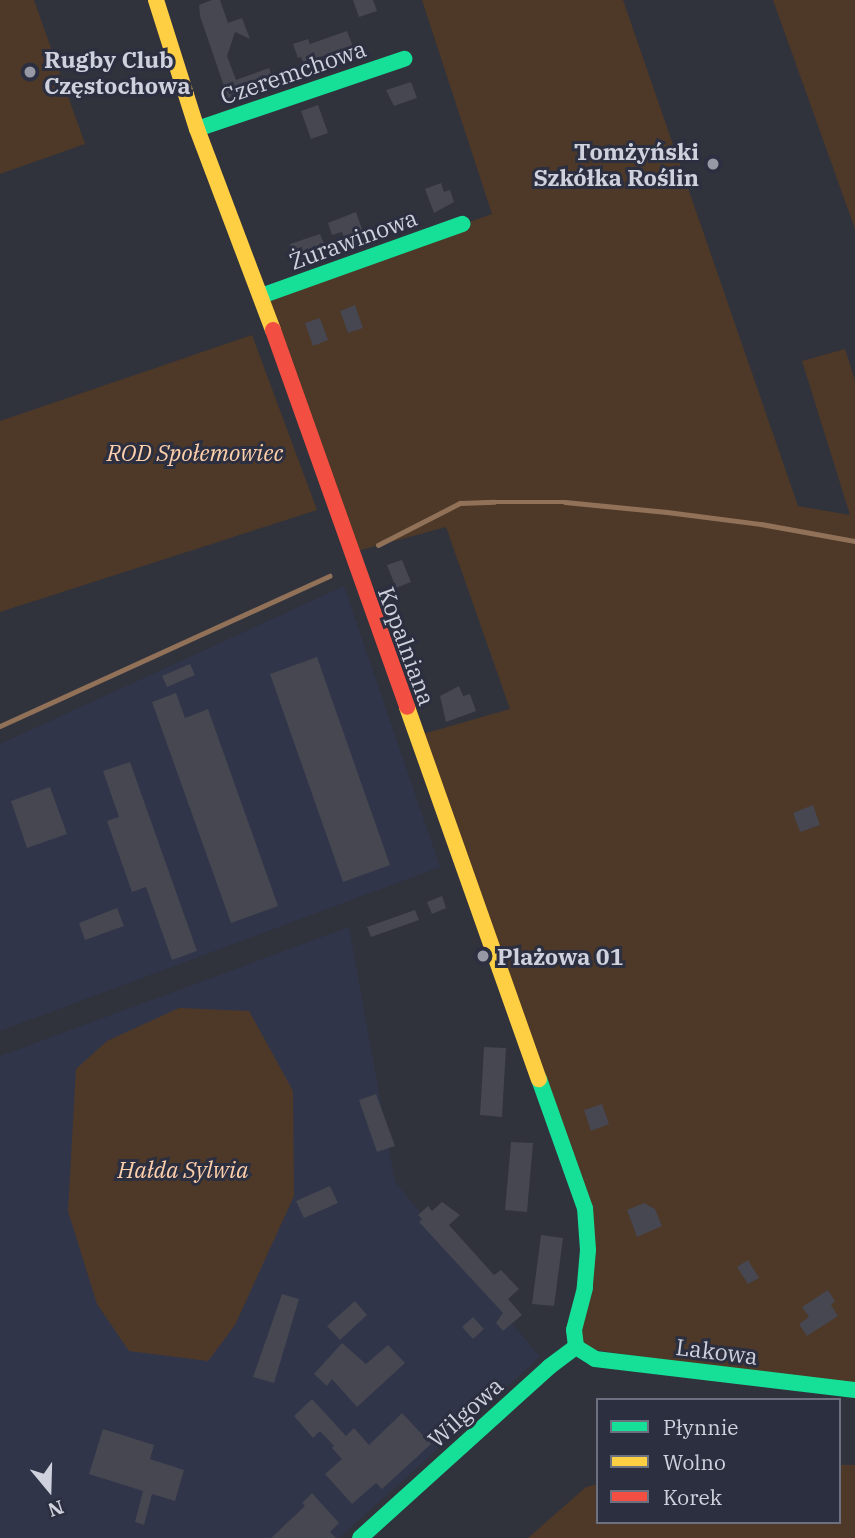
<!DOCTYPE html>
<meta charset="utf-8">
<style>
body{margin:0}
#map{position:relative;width:855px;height:1538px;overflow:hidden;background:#30323c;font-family:"IBM Plex Serif",serif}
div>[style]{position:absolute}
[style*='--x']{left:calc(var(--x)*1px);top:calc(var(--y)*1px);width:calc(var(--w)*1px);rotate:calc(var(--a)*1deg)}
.built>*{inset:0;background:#31354a}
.green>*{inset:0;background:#4e3928}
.stream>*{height:4.5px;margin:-2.25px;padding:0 2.25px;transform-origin:2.25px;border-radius:2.25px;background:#917259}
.building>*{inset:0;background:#464750}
.fast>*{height:16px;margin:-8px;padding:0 8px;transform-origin:8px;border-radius:8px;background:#16e098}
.slow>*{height:16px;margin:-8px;padding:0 8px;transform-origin:8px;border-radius:8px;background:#ffcf43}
.jam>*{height:16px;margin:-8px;padding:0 8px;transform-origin:8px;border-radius:8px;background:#f24e42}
.dots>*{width:19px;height:19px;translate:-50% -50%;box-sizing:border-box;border:4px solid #2c2f40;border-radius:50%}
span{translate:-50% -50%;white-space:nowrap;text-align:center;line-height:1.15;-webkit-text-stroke:6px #2c2f40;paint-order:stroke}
.poi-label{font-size:23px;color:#cfd1dd;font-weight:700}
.left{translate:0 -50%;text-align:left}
.right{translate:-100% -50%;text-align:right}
.street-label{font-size:23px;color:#cfd1dd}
.park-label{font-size:23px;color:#fecfab;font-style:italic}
.legend{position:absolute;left:596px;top:1398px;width:245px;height:126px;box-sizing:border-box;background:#2c2f40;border:2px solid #6d707f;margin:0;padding:9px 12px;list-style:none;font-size:21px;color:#cfd1dd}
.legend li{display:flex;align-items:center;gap:14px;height:35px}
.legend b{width:35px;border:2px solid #6d707f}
.north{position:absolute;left:14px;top:1454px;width:70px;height:70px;-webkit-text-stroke:5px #2c2f40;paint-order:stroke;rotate:161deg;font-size:19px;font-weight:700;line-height:28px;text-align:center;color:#cfd1dd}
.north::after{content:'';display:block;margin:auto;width:24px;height:32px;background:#cfd1dd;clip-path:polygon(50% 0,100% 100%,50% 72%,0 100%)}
</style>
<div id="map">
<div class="built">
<div style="clip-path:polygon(344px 586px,440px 867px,0 1031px,0 744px)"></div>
<div style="clip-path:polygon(349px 927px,395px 1182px,540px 1357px,339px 1538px,0 1538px,0 1056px)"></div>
</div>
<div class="green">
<div style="clip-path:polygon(0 0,34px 0,85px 144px,0 174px)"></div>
<div style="clip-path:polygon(422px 0,623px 0,798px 506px,850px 515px,802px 361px,845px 349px,855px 380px,855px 1389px,576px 1347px,585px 1208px,416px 736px,510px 709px,446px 527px,350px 553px,261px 296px,492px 214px)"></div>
<div style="clip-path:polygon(773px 0,855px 0,855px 229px)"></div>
<div style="clip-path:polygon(252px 335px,317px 510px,0 612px,0 421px)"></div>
<div style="clip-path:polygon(179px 1008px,249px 1011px,293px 1091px,294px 1196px,235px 1325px,208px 1361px,129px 1351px,97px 1304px,68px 1211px,76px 1069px,107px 1041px)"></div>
<div style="clip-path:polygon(839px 1465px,855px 1465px,855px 1538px,528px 1538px,586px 1487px,598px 1484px,598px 1522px,839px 1522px)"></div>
</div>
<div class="stream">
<div style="--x:378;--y:545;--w:92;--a:-27.1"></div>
<div style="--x:460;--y:503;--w:34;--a:-2"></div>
<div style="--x:494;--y:502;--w:71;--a:0"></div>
<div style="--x:565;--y:502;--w:102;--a:5.6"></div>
<div style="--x:667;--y:512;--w:95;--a:7.3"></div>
<div style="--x:761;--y:524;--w:96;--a:10.3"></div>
<div style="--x:0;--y:726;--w:362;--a:-24.5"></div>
</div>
<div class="building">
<div style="clip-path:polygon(212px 0,220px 0,228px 23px,242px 18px,250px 39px,235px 32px,227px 56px,236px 80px,269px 68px,274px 82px,228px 98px,200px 16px,199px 5px)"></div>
<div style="clip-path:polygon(353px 0,373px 0,377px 11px,359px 17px)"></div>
<div style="clip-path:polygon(347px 31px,353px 47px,303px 62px,301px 57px,298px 58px,293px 44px,308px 39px,310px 44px)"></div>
<div style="clip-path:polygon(411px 82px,417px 98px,394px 106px,386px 90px)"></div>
<div style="clip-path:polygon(318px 105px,328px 133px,311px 139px,301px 111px)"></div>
<div style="clip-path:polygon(441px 183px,444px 192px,450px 190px,454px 202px,434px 213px,425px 189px)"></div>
<div style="clip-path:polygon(356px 212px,364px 235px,345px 241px,342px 232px,332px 235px,328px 223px)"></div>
<div style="clip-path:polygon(320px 234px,327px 251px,296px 262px,290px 244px)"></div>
<div style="clip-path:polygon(355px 305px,363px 328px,348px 333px,340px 311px)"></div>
<div style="clip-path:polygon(320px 318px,328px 340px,313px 346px,305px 323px)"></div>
<div style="clip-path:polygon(402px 560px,411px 582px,396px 588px,387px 565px)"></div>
<div style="clip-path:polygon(317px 657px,390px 865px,343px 882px,270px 674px)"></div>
<div style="clip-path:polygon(190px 664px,195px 675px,167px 687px,162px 676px)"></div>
<div style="clip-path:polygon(459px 686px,463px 696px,470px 694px,476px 711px,446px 722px,440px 696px)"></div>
<div style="clip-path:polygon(176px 693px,185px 718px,208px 709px,278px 906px,231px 923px,152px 702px)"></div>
<div style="clip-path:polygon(130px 762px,197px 951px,172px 960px,146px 887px,132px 892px,107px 821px,119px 817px,103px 771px)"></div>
<div style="clip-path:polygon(50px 787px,67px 834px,27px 848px,11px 801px)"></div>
<div style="clip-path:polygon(813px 805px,820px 825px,800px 832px,793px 813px)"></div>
<div style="clip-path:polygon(442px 896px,446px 908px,432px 914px,427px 902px)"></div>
<div style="clip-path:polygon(117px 908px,124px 926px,85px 940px,79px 923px)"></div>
<div style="clip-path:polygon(415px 910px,419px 920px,371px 937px,367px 927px)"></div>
<div style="clip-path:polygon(484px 1047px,506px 1048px,502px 1117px,480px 1115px)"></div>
<div style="clip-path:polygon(376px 1094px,395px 1146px,377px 1152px,359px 1100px)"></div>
<div style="clip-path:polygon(602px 1104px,609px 1124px,591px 1131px,584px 1110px)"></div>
<div style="clip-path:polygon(511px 1142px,533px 1143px,527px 1212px,505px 1210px)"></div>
<div style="clip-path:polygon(330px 1186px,338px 1203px,304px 1218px,296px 1201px)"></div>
<div style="clip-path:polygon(442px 1202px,460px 1215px,449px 1225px,494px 1275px,501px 1270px,519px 1289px,508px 1299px,522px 1315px,503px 1331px,496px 1323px,503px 1313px,419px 1222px,422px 1219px,418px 1215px,428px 1206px,432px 1211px)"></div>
<div style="clip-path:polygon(644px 1203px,655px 1209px,662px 1226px,637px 1237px,627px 1210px)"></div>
<div style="clip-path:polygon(541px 1235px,563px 1238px,554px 1306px,532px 1304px)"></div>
<div style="clip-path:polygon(748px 1260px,759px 1278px,748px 1284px,737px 1267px)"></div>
<div style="clip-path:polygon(828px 1290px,835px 1301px,831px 1305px,838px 1316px,807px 1336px,799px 1324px,809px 1317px,802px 1307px)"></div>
<div style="clip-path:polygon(282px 1294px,299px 1299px,274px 1383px,253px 1377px)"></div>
<div style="clip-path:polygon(355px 1301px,367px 1315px,340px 1340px,327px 1326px)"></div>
<div style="clip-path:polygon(473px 1317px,484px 1329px,473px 1339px,462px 1327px)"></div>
<div style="clip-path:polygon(342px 1343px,366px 1364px,388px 1345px,405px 1363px,357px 1407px,332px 1379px,327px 1386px,314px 1374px)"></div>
<div style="clip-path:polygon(312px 1399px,346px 1436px,354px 1428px,369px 1445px,402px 1413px,431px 1444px,382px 1489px,376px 1483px,352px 1504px,325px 1474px,342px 1459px,332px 1448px,334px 1446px,320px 1431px,313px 1438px,294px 1416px)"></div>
<div style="clip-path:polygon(103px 1429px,154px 1445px,150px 1459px,184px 1470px,175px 1501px,152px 1494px,144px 1525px,135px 1522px,143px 1491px,89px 1474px)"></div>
<div style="clip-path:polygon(312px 1493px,339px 1523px,330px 1532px,336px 1538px,271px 1538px,305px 1506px,302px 1503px)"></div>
</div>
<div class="fast">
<div style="--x:197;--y:129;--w:219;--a:-18.7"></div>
<div style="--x:261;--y:296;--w:214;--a:-19.7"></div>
<div style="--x:539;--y:1079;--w:137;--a:70.4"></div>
<div style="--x:585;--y:1208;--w:42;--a:85.9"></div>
<div style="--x:588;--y:1250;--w:38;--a:95"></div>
<div style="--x:585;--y:1288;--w:43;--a:104.7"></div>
<div style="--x:574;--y:1330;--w:17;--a:83"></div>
<div style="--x:576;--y:1347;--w:22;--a:32"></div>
<div style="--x:595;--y:1359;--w:262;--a:6.8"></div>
<div style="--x:360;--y:1538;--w:255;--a:-42.1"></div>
<div style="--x:549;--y:1367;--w:34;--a:-37"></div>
</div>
<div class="slow">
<div style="--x:156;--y:0;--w:135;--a:72.4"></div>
<div style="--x:197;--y:129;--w:215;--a:69.3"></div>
<div style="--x:407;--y:707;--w:395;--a:70.5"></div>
</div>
<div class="jam">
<div style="--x:273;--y:330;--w:400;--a:70.4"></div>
</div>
<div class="dots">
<div style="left:30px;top:72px;background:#9799a5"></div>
<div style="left:713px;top:164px;background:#9799a5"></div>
<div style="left:483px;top:956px;background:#9799a5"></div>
</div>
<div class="poi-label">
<span class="left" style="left:44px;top:72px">Rugby Club<br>Częstochowa</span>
<span class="right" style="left:699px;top:164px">Tomżyński<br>Szkółka Roślin</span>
<span class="left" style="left:497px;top:956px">Plażowa 01</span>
</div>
<div class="street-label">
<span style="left:293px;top:72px;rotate:-19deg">Czeremchowa</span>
<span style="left:353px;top:239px;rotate:-20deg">Żurawinowa</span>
<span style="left:407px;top:646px;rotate:70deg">Kopalniana</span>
<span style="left:717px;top:1351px;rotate:7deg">Lakowa</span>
<span style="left:465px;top:1412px;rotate:-42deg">Wilgowa</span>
</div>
<div class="park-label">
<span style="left:195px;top:452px">ROD Społemowiec</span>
<span style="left:183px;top:1169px">Hałda Sylwia</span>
</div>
<ul class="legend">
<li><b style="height:9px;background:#16e098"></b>Płynnie</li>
<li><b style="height:9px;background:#ffcf43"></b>Wolno</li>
<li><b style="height:9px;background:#f24e42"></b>Korek</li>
</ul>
<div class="north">N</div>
</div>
